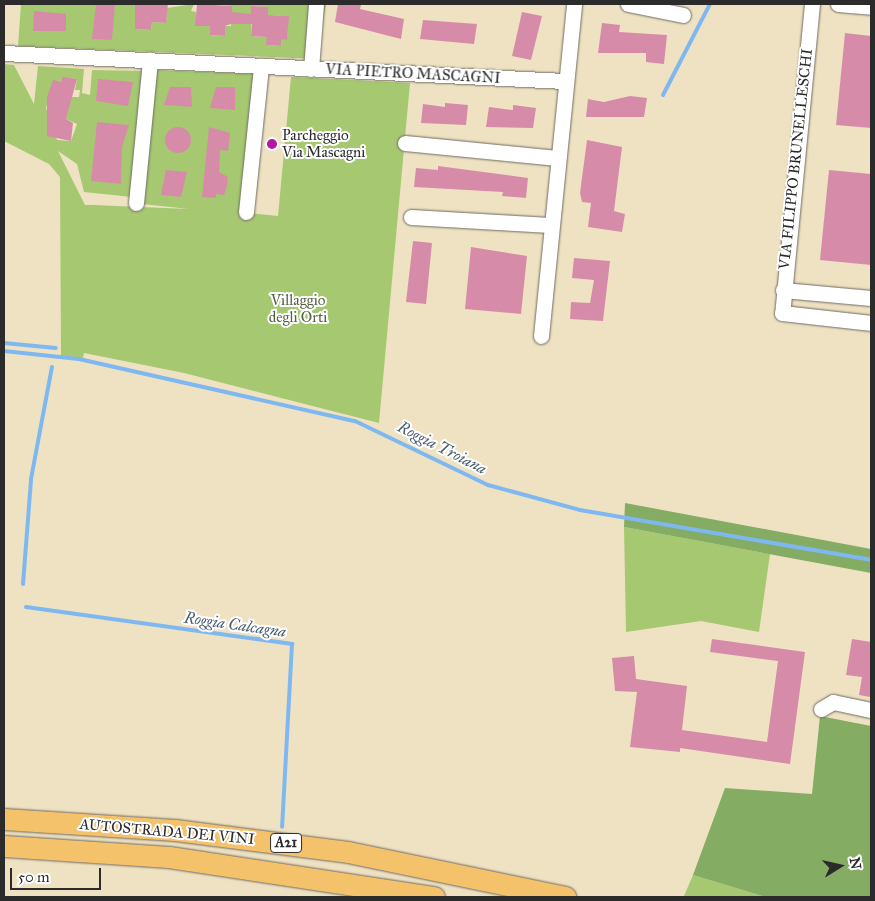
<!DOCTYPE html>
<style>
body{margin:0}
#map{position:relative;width:875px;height:901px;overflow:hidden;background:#efe2c3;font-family:"IM FELL Great Primer",serif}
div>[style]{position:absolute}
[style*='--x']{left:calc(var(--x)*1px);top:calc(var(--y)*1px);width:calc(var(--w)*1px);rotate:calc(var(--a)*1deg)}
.green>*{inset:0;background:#a5c871}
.forest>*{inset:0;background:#84ac63}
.stream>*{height:4px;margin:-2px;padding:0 2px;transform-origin:2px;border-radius:2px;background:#7fb8f0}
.building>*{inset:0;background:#d68ca8}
.round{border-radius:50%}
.roads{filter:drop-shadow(0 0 1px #706b60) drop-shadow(0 0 1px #706b60)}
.minor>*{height:15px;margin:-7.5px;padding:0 7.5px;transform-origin:7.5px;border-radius:7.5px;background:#fff}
.highway>*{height:21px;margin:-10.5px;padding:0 10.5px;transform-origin:10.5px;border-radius:10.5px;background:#f4c26a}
.dots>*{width:14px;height:14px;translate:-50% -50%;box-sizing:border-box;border:2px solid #fff;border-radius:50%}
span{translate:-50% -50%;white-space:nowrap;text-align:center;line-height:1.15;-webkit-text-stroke:4px #fff;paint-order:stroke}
.shield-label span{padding:1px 4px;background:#fff;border:1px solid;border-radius:4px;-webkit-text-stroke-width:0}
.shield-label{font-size:14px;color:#2b2b2b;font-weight:700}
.street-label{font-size:15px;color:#2b2b2b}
.poi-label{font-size:15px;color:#2b2b2b}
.left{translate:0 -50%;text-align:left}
.park-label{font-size:15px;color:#566244}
.water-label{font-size:16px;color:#485c70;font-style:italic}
.frame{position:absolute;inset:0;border:5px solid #2b2b2b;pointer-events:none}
.north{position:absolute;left:815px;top:841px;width:50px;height:50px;-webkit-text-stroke:4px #fff;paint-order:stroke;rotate:80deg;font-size:14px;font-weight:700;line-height:20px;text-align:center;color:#2b2b2b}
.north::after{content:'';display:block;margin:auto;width:18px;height:22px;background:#2b2b2b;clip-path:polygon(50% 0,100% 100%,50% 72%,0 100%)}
.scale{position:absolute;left:10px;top:868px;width:91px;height:22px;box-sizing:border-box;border:2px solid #2b2b2b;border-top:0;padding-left:6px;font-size:15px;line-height:18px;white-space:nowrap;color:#2b2b2b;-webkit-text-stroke:4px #fff;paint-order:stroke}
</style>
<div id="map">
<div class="green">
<div style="clip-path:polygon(evenodd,21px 4px,135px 4px,135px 29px,151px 30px,152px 22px,166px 23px,167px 8px,194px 4px,191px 11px,196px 12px,196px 26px,210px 26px,210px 35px,224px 36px,225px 26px,231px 26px,232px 6px,212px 4px,326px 4px,317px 59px,18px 46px,21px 4px,252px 6px,268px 7px,268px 15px,288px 16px,287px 39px,282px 39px,281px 46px,267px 45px,267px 37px,251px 36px,252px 6px)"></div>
<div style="clip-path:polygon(evenodd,4px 64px,14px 65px,34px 104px,38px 66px,84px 69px,82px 93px,90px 95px,92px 70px,145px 71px,132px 197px,84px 192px,77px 164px,58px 151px,85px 205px,93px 205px,189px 209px,142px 204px,156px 70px,254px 74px,240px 212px,278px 216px,291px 77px,410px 83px,379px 423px,184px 373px,84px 353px,83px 358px,61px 356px,60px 177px,49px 164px,4px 141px,4px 64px,62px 78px,77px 79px,75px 90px,80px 90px,79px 97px,71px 97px,66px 119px,77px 124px,71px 141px,57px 140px,46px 108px,53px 81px,62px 82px,62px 78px)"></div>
<div style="clip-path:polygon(624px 527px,770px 554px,759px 632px,701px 621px,626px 632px)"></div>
<div style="clip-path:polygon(693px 875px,766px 897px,684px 896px)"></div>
</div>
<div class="forest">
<div style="clip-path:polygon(625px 503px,871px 549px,871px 573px,624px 527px)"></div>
<div style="clip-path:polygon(820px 716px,871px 726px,871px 897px,766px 897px,693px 875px,725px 788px,812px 794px)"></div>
</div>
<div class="stream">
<div style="--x:663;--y:95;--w:102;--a:-62.7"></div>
<div style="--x:4;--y:343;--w:52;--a:5.5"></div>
<div style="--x:4;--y:351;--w:75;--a:6.1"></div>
<div style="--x:79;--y:359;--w:283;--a:12.7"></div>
<div style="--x:355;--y:421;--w:148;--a:25.7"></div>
<div style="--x:488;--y:485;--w:95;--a:15.2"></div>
<div style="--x:580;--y:510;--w:295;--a:9.7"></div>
<div style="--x:23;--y:584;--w:105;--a:-85.6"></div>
<div style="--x:31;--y:479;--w:114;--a:-79.4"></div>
<div style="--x:26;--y:607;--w:269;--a:7.9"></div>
<div style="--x:292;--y:644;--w:183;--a:93.1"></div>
</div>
<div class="building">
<div style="clip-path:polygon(96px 4px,115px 4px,112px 40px,92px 39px)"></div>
<div style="clip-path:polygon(135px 4px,168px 4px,166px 23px,152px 22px,151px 30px,135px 29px)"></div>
<div style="clip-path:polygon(197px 4px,232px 6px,232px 12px,251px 14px,251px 6px,268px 7px,268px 15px,289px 16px,287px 40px,282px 39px,281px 46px,266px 45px,267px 37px,251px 36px,252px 24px,231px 24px,225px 26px,225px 36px,210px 35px,210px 26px,195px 26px)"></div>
<div style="clip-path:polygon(338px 4px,361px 5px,360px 9px,404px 19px,401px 39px,335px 22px)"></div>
<div style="clip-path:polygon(34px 11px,66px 14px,66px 31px,33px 31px)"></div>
<div style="clip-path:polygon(522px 12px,542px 16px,531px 60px,512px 56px)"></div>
<div style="clip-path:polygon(423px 20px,477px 24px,474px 44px,420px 39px)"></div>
<div style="clip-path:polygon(602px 23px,620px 25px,619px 32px,667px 35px,664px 64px,646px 62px,646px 53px,598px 53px)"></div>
<div style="clip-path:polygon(845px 33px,871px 36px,871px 128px,836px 125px)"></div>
<div style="clip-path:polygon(62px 77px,77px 79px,66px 119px,73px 123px,71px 141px,47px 136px,47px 97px,53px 80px,62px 82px)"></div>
<div style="clip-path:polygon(98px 79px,133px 82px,128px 106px,96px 101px)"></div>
<div style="clip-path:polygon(170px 87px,191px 87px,192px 107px,164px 105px)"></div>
<div style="clip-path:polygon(216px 87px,235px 87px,235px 110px,210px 108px)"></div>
<div style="clip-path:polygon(630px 96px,647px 98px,644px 117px,586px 117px,588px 99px,604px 102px)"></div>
<div style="clip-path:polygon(445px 103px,468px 105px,466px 125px,421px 123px,423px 104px,445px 107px)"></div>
<div style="clip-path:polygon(513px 105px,536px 108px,533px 128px,486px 127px,489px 107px,513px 110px)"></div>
<div style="clip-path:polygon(97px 122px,129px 125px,122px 147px,121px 184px,91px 181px)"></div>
<div style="clip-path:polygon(209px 127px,230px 133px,228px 151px,220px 150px,219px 172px,228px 177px,227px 186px,224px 195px,216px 194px,216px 198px,202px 197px)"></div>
<div class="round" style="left:165px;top:127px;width:26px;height:26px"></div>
<div style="clip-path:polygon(587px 140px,622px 147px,614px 211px,625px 214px,622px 232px,588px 227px,591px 203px,582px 202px,580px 193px)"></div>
<div style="clip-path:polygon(438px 166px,528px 178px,526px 198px,502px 196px,503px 192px,414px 187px,416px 168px,438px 170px)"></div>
<div style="clip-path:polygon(166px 170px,187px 172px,181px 197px,161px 195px)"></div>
<div style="clip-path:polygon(829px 170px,871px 174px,871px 265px,820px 260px)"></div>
<div style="clip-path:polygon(413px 241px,432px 243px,426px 304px,406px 302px)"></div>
<div style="clip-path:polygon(471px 247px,527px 256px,521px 314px,465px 309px)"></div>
<div style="clip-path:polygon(574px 258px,610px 261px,603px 321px,570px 319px,571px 302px,590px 303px,594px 280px,572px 278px)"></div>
<div style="clip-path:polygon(712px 639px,805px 652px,790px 764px,680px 748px,680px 752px,630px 747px,637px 692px,615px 691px,612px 658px,634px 656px,636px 679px,687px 686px,682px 730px,767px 742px,778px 661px,710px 652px)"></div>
<div style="clip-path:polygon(852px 639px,871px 642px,870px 697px,859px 695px,862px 677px,846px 675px)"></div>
</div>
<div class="roads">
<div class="minor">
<div style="--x:628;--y:4;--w:56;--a:11.3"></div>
<div style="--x:812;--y:4;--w:310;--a:95.5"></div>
<div style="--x:782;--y:313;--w:90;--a:6.4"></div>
<div style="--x:838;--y:4;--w:33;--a:5"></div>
<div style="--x:4;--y:53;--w:561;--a:2.86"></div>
<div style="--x:311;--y:69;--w:65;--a:-85.6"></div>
<div style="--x:405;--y:143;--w:153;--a:5.6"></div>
<div style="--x:136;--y:203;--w:144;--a:-84.4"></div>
<div style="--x:246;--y:212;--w:147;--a:-84.1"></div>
<div style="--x:411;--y:217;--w:139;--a:3.3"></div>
<div style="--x:783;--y:290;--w:88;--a:5.2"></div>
<div style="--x:541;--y:336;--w:334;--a:-84.3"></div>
<div style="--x:821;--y:709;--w:14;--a:-30"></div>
<div style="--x:833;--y:702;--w:39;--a:12"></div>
</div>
<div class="highway">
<div style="--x:4;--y:819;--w:171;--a:3.7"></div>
<div style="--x:175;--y:830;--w:174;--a:7.2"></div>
<div style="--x:348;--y:852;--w:222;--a:11.7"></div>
<div style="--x:4;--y:846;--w:165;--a:3.8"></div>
<div style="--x:169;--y:857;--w:268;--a:8.6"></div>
</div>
</div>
<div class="dots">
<div style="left:272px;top:144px;background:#b5179e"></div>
</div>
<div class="shield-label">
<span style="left:286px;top:843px">A21</span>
</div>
<div class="street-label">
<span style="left:413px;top:74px;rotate:3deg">VIA PIETRO MASCAGNI</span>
<span style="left:796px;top:159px;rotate:-84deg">VIA FILIPPO BRUNELLESCHI</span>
<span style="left:167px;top:832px;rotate:5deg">AUTOSTRADA DEI VINI</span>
</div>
<div class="poi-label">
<span class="left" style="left:282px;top:144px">Parcheggio<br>Via Mascagni</span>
</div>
<div class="park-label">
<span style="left:298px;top:309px">Villaggio<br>degli Orti</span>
</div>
<div class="water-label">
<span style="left:442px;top:448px;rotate:27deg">Roggia Troiana</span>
<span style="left:235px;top:625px;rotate:8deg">Roggia Calcagna</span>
</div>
<div class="frame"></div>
<div class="north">N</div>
<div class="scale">50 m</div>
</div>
